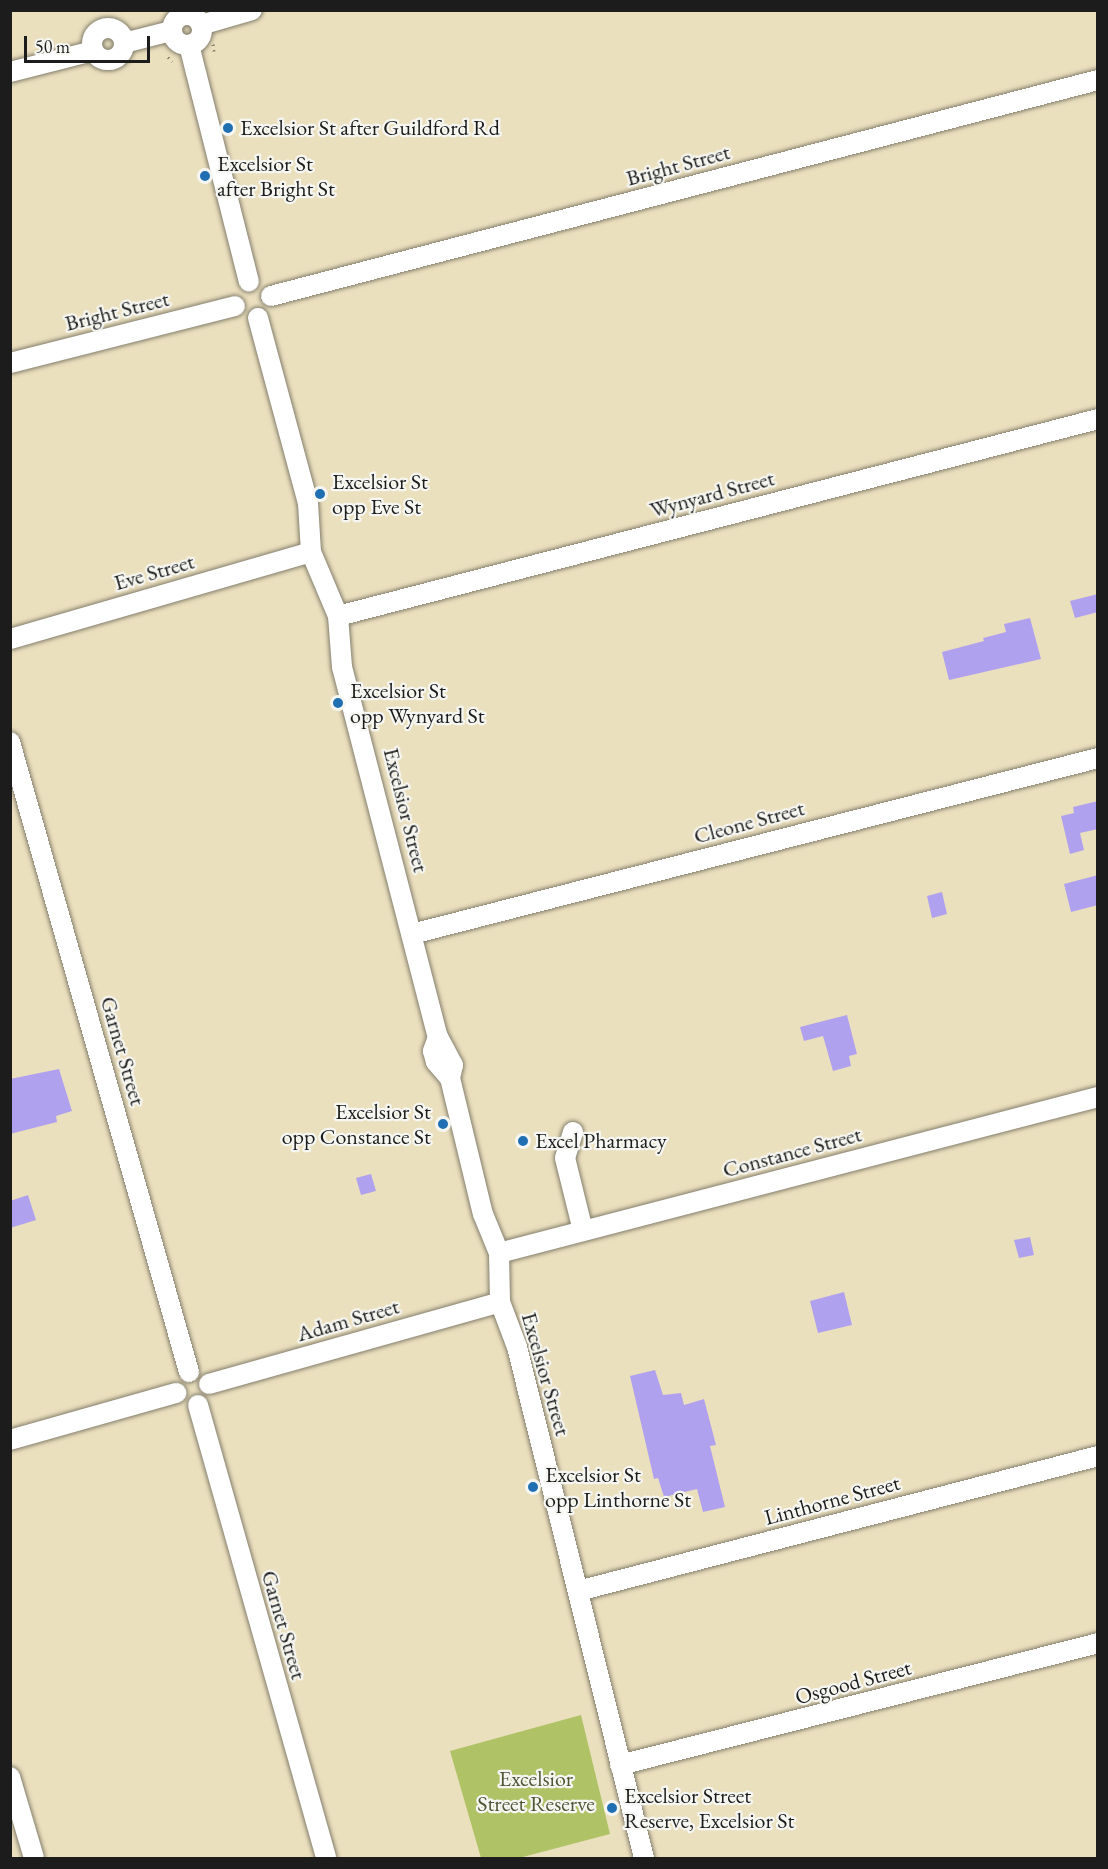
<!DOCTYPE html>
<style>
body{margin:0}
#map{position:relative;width:1108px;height:1869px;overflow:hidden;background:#ebe0be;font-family:"EB Garamond",serif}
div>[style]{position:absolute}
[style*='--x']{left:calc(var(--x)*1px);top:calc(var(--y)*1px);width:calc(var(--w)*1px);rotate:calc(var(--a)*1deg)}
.green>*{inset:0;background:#b0c266}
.building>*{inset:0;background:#b0a1ee}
.path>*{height:3px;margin-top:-1.5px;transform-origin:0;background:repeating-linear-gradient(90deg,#847e6d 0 1.5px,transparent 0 6px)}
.roads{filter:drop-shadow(0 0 2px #847e6d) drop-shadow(0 0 2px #847e6d)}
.minor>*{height:20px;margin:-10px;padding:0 10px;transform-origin:10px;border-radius:10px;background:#fff}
.minor>.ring{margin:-10px;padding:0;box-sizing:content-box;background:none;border:20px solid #fff;border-radius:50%}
.dots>*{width:16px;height:16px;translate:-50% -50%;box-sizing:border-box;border:3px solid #f6f6f2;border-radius:50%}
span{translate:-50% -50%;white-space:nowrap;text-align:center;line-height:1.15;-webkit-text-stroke:4.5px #f6f6f2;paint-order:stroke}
.poi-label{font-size:22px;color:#1c1c1c}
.left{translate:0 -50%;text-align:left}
.right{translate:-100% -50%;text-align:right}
.street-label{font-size:22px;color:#1c1c1c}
.park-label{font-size:22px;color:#505636}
.frame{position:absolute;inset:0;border:12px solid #1c1c1c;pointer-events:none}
.scale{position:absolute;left:24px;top:36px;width:126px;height:27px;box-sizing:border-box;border:3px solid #1c1c1c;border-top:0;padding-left:8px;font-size:18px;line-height:21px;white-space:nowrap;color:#1c1c1c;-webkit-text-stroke:4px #f6f6f2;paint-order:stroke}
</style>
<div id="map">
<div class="green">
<div style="clip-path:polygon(581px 1715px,610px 1834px,519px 1858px,481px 1858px,450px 1751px)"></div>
</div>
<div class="building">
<div style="clip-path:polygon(1098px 594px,1098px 612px,1075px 618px,1070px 601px)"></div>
<div style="clip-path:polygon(1030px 618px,1041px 659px,949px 680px,942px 652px,984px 641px,983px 638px,1006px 632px,1004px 624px)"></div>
<div style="clip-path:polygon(1098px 801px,1098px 829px,1080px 833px,1084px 850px,1070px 854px,1061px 816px,1074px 813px,1073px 807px)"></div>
<div style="clip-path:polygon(1098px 875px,1098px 905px,1071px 912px,1064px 884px)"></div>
<div style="clip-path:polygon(942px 892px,947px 914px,932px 918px,927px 896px)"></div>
<div style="clip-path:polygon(847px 1015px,857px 1054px,849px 1056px,851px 1066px,833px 1071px,823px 1036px,804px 1041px,800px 1027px)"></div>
<div style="clip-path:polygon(59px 1069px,72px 1111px,56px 1116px,57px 1122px,10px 1134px,10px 1079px)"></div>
<div style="clip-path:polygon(371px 1174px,376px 1191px,361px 1195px,356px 1178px)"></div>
<div style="clip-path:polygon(28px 1195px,36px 1220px,10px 1228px,10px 1201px)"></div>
<div style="clip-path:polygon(1030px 1237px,1034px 1255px,1019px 1258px,1014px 1240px)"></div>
<div style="clip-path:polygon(844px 1292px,852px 1325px,818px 1333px,810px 1301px)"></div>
<div style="clip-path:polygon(655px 1370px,663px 1395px,681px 1393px,684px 1405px,704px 1399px,716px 1445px,710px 1446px,725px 1507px,703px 1512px,697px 1489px,664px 1497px,658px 1478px,654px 1479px,630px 1376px)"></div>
</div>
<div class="path">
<div style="--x:213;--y:44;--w:7;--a:82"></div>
<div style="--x:168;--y:57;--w:6;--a:45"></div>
</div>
<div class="roads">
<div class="minor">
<div class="ring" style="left:172px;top:15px;width:10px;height:10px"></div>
<div style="--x:201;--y:25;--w:53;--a:-16.4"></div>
<div class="ring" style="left:92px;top:28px;width:12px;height:12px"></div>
<div style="--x:124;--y:43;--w:49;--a:-14.3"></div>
<div style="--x:189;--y:45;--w:244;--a:75.8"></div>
<div style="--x:10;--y:72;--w:86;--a:-14.2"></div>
<div style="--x:271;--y:296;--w:855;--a:-14.64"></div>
<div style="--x:258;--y:318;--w:192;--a:74.9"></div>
<div style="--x:308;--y:503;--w:49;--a:86.5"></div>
<div style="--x:311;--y:552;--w:69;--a:67.1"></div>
<div style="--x:338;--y:616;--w:51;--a:85.5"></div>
<div style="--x:342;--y:667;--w:382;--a:75.5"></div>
<div style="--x:438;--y:1037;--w:32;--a:62"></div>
<div style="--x:453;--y:1065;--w:13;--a:103"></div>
<div style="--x:450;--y:1078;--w:140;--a:76.4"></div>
<div style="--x:483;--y:1214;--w:42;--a:67.7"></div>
<div style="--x:499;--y:1253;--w:49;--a:88.8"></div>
<div style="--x:500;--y:1302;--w:48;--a:69.3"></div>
<div style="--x:517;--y:1347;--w:527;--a:76.04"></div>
<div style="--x:10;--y:363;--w:232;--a:-14.2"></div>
<div style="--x:338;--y:616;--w:785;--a:-14.53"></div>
<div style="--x:10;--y:639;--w:313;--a:-16.1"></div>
<div style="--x:10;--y:742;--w:655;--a:74.14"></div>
<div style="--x:412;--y:934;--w:708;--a:-14.39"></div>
<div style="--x:438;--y:1037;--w:15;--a:110"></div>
<div style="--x:433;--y:1051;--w:11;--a:75"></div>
<div style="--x:436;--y:1062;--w:21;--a:49"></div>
<div style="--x:573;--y:1132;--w:27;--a:107"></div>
<div style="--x:565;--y:1158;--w:75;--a:76.1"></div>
<div style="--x:499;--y:1253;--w:619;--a:-14.6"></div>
<div style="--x:209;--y:1384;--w:302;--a:-15.7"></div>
<div style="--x:198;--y:1405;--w:471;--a:74.2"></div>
<div style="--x:10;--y:1440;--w:173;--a:-15.8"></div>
<div style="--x:578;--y:1591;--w:537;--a:-14.55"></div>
<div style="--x:620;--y:1765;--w:493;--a:-14.3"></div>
<div style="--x:10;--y:1777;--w:84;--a:73.5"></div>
</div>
</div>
<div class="dots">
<div style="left:228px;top:128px;background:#1f6fb2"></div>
<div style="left:205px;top:176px;background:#1f6fb2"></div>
<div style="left:320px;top:494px;background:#1f6fb2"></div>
<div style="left:338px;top:703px;background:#1f6fb2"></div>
<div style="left:443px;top:1124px;background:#1f6fb2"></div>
<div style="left:523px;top:1141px;background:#1f6fb2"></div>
<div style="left:533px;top:1487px;background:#1f6fb2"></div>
<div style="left:612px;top:1808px;background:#1f6fb2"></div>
</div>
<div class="poi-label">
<span class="left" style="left:240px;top:128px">Excelsior St after Guildford Rd</span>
<span class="left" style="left:217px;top:176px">Excelsior St<br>after Bright St</span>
<span class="left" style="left:332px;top:494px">Excelsior St<br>opp Eve St</span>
<span class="left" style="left:350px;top:703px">Excelsior St<br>opp Wynyard St</span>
<span class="right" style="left:431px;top:1124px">Excelsior St<br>opp Constance St</span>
<span class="left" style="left:535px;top:1141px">Excel Pharmacy</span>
<span class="left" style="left:545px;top:1487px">Excelsior St<br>opp Linthorne St</span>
<span class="left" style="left:624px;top:1808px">Excelsior Street<br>Reserve, Excelsior St</span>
</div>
<div class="street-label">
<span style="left:678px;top:165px;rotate:-15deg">Bright Street</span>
<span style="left:117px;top:311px;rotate:-14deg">Bright Street</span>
<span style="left:712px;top:494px;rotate:-15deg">Wynyard Street</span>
<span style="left:154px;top:572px;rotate:-16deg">Eve Street</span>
<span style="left:406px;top:810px;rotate:76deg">Excelsior Street</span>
<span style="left:749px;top:822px;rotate:-15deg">Cleone Street</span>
<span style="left:123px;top:1051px;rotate:74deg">Garnet Street</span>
<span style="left:792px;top:1152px;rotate:-15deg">Constance Street</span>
<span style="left:348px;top:1320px;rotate:-16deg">Adam Street</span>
<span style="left:546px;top:1374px;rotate:74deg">Excelsior Street</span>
<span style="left:832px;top:1500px;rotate:-15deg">Linthorne Street</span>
<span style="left:284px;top:1625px;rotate:74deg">Garnet Street</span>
<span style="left:853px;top:1682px;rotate:-15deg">Osgood Street</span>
</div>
<div class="park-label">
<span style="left:536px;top:1791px">Excelsior<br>Street Reserve</span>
</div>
<div class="frame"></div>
<div class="scale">50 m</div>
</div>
